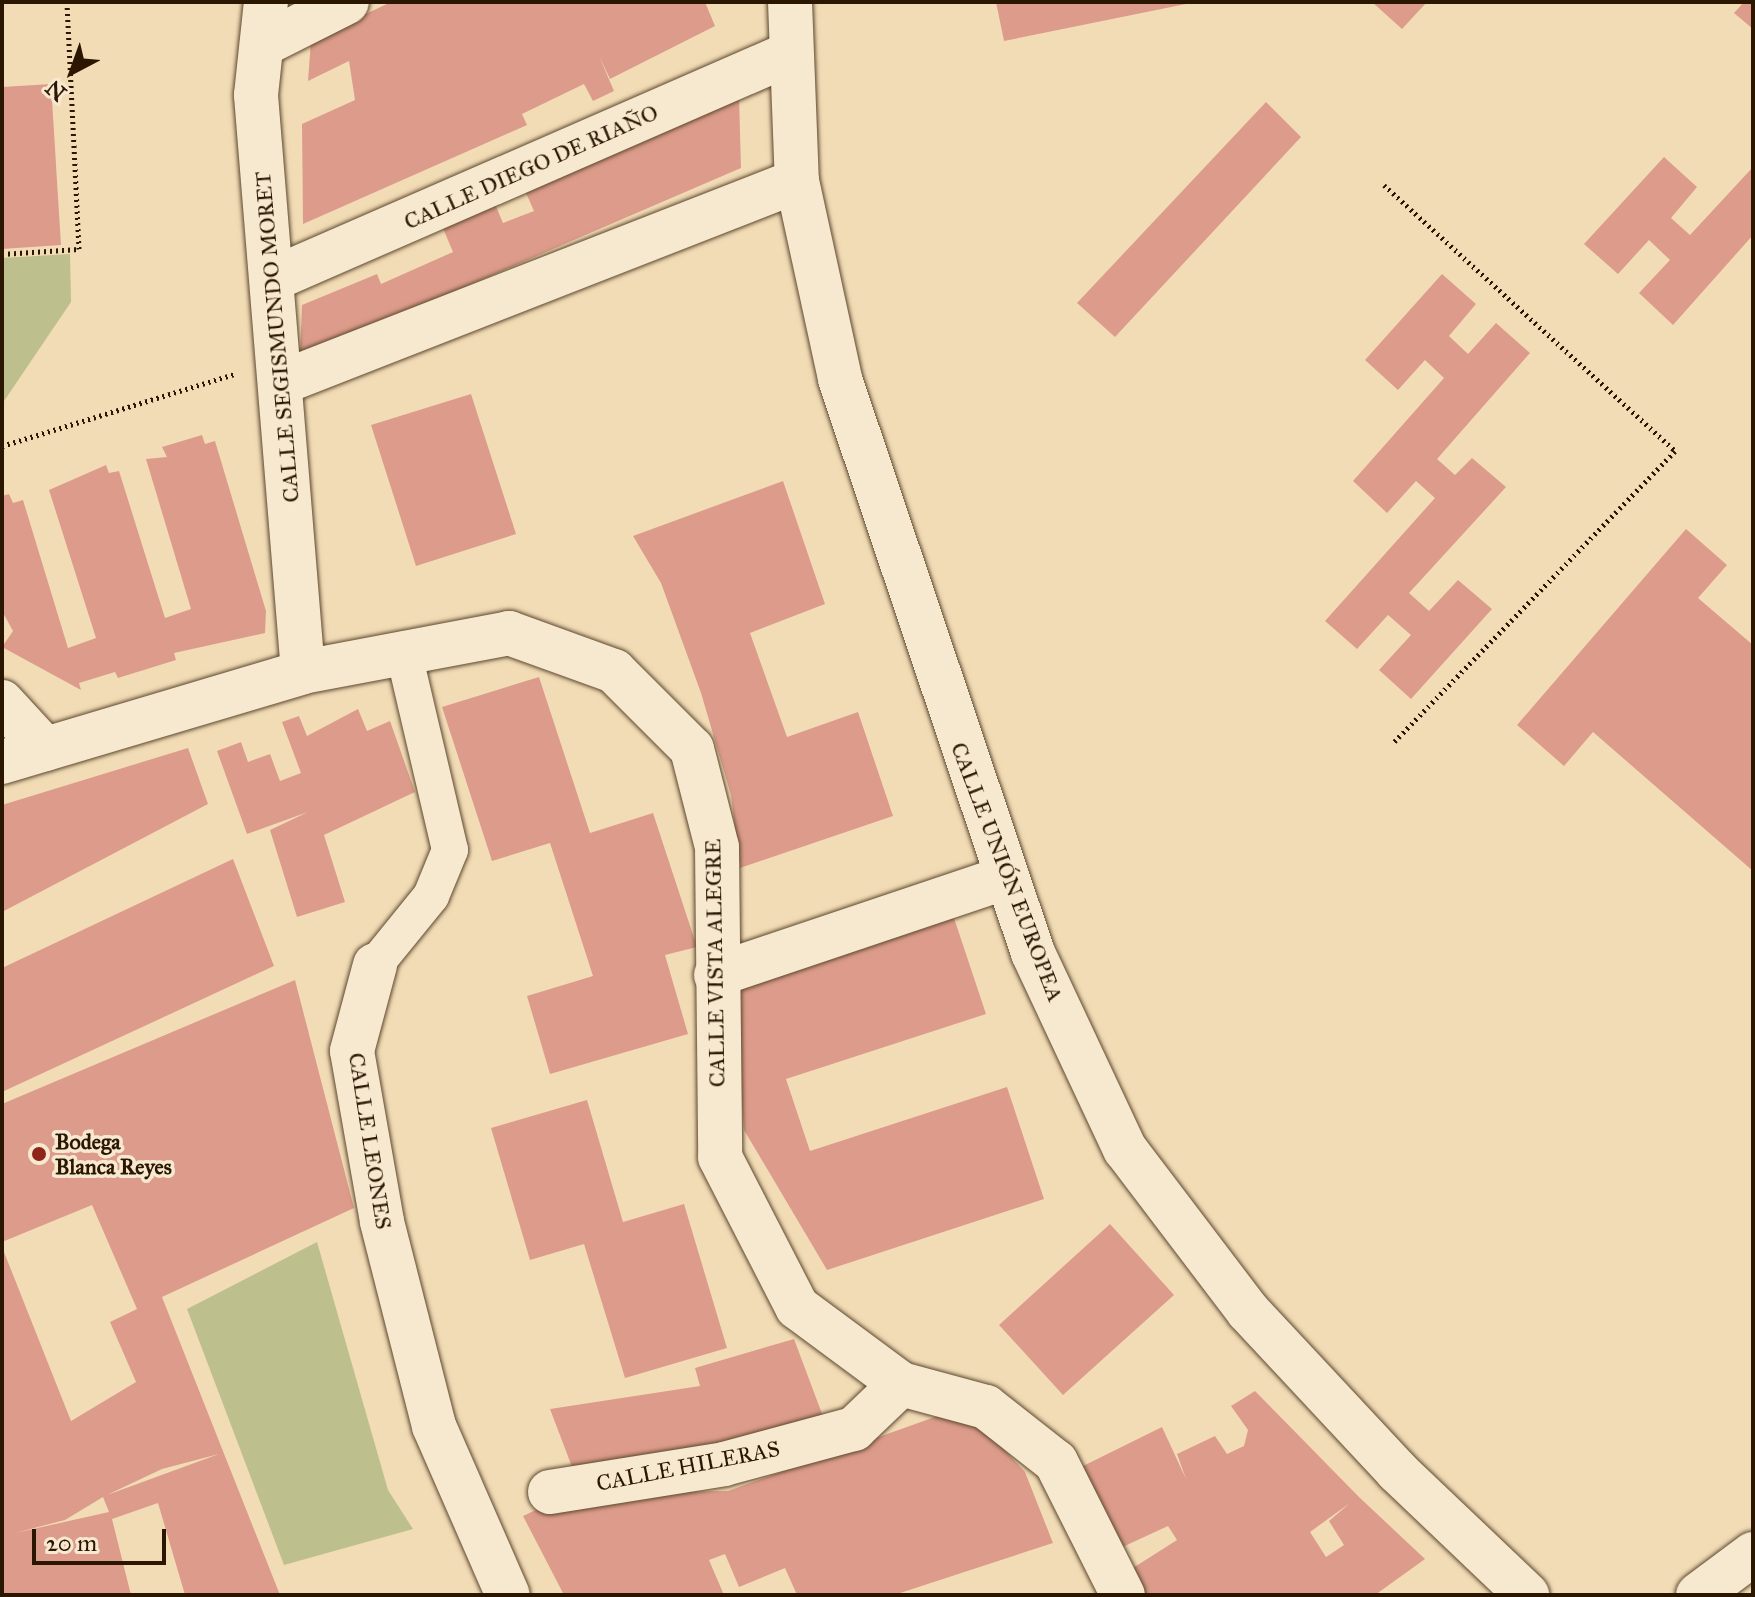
<!DOCTYPE html>
<meta charset="utf-8">
<style>
body{margin:0}
#map{position:relative;width:1755px;height:1597px;overflow:hidden;background:#f2dcb6;font-family:"IM FELL Great Primer",serif}
div>[style]{position:absolute}
[style*='--x']{left:calc(var(--x)*1px);top:calc(var(--y)*1px);width:calc(var(--w)*1px);rotate:calc(var(--a)*1deg)}
.green>*{inset:0;background:#bdbf8c}
.building>*{inset:0;background:#dd9c8b}
.path>*{height:5px;margin-top:-2.5px;transform-origin:0;background:repeating-linear-gradient(90deg,#2b1601 0 2px,transparent 0 6px)}
.roads{filter:drop-shadow(0 0 2px #5d482e) drop-shadow(0 0 2px #5d482e)}
.pedestrian>*{height:36px;margin:-18px;padding:0 18px;transform-origin:18px;border-radius:18px;background:#f7e8d0}
.minor>*{height:44px;margin:-22px;padding:0 22px;transform-origin:22px;border-radius:22px;background:#f7e8d0}
.tertiary>*{height:44px;margin:-22px;padding:0 22px;transform-origin:22px;border-radius:22px;background:#f7e8d0}
.dots>*{width:22px;height:22px;translate:-50% -50%;box-sizing:border-box;border:4px solid #f7e8d0;border-radius:50%}
span{translate:-50% -50%;white-space:nowrap;text-align:center;line-height:1.15;-webkit-text-stroke:7px #f7e8d0;paint-order:stroke}
.street-label{font-size:22px;color:#2b1601}
.poi-label{font-size:22px;color:#2b1601;font-weight:700}
.left{translate:0 -50%;text-align:left}
.frame{position:absolute;inset:0;border:4px solid #2b1601;pointer-events:none}
.north{position:absolute;left:32px;top:32px;width:80px;height:80px;-webkit-text-stroke:6px #f7e8d0;paint-order:stroke;rotate:221deg;font-size:22px;font-weight:700;line-height:32px;text-align:center;color:#2b1601}
.north::after{content:'';display:block;margin:auto;width:28px;height:36px;background:#2b1601;clip-path:polygon(50% 0,100% 100%,50% 72%,0 100%)}
.scale{position:absolute;left:32px;top:1529px;width:134px;height:36px;box-sizing:border-box;border:4px solid #2b1601;border-top:0;padding-left:10px;font-size:24px;line-height:28px;white-space:nowrap;color:#2b1601;-webkit-text-stroke:6px #f7e8d0;paint-order:stroke}
</style>
<div id="map">
<div class="green">
<div style="clip-path:polygon(70px 254px,71px 302px,2px 404px,2px 258px)"></div>
<div style="clip-path:polygon(317px 1242px,388px 1490px,413px 1529px,284px 1565px,187px 1309px)"></div>
</div>
<div class="building">
<div style="clip-path:polygon(391px 2px,705px 2px,715px 26px,610px 79px,599px 56px,614px 91px,593px 101px,584px 84px,522px 114px,527px 125px,303px 224px,302px 124px,355px 100px,349px 61px,308px 81px,311px 40px)"></div>
<div style="clip-path:polygon(996px 2px,1191px 2px,1191px 3px,1004px 41px)"></div>
<div style="clip-path:polygon(1372px 2px,1427px 2px,1402px 29px)"></div>
<div style="clip-path:polygon(1744px 2px,1753px 2px,1753px 29px,1734px 13px)"></div>
<div style="clip-path:polygon(51px 84px,61px 245px,2px 249px,2px 87px)"></div>
<div style="clip-path:polygon(739px 96px,741px 168px,300px 358px,302px 305px,377px 274px,381px 284px,453px 252px,442px 226px,495px 204px,503px 223px,534px 211px,526px 193px)"></div>
<div style="clip-path:polygon(1266px 102px,1301px 137px,1115px 337px,1077px 303px)"></div>
<div style="clip-path:polygon(1664px 157px,1697px 187px,1671px 218px,1690px 235px,1753px 167px,1753px 235px,1673px 325px,1639px 293px,1670px 260px,1649px 240px,1618px 274px,1584px 244px)"></div>
<div style="clip-path:polygon(1442px 274px,1476px 304px,1449px 336px,1468px 354px,1496px 323px,1530px 353px,1437px 459px,1455px 475px,1472px 458px,1506px 487px,1409px 593px,1429px 611px,1458px 580px,1492px 609px,1411px 699px,1379px 670px,1411px 635px,1388px 615px,1357px 649px,1325px 621px,1435px 498px,1416px 481px,1387px 513px,1353px 481px,1444px 378px,1425px 360px,1398px 390px,1365px 360px)"></div>
<div style="clip-path:polygon(471px 394px,516px 534px,416px 566px,371px 425px)"></div>
<div style="clip-path:polygon(202px 435px,205px 444px,215px 441px,266px 611px,265px 633px,174px 653px,176px 660px,118px 678px,115px 672px,79px 683px,81px 690px,2px 647px,13px 631px,2px 611px,2px 496px,9px 494px,13px 503px,23px 500px,68px 648px,96px 638px,49px 490px,106px 465px,109px 473px,119px 471px,165px 618px,191px 609px,146px 459px,167px 457px,162px 447px)"></div>
<div style="clip-path:polygon(783px 481px,825px 604px,750px 633px,787px 737px,858px 712px,893px 816px,740px 868px,731px 795px,701px 693px,661px 583px,633px 536px)"></div>
<div style="clip-path:polygon(1686px 529px,1727px 565px,1698px 598px,1753px 645px,1753px 871px,1593px 732px,1564px 766px,1517px 725px)"></div>
<div style="clip-path:polygon(539px 677px,590px 833px,653px 813px,697px 947px,665px 955px,688px 1034px,550px 1074px,527px 996px,593px 976px,550px 843px,492px 861px,442px 707px)"></div>
<div style="clip-path:polygon(358px 709px,367px 731px,390px 721px,415px 792px,324px 835px,345px 902px,297px 917px,270px 830px,308px 812px,247px 834px,217px 751px,241px 742px,248px 762px,270px 754px,280px 781px,301px 773px,282px 722px,299px 716px,307px 736px)"></div>
<div style="clip-path:polygon(188px 748px,208px 804px,2px 912px,2px 805px)"></div>
<div style="clip-path:polygon(233px 859px,274px 966px,2px 1092px,2px 968px)"></div>
<div style="clip-path:polygon(951px 909px,986px 1014px,786px 1079px,810px 1151px,1007px 1087px,1044px 1199px,827px 1270px,744px 1130px,734px 980px)"></div>
<div style="clip-path:polygon(evenodd,295px 980px,354px 1208px,162px 1297px,280px 1595px,185px 1595px,158px 1503px,112px 1519px,131px 1595px,2px 1595px,2px 1247px,71px 1421px,136px 1382px,110px 1322px,137px 1309px,92px 1205px,2px 1242px,2px 1104px,295px 980px,219px 1454px,107px 1495px,162px 1469px,219px 1454px,295px 980px,103px 1497px,109px 1512px,15px 1533px,65px 1520px,103px 1497px)"></div>
<div style="clip-path:polygon(587px 1100px,623px 1222px,684px 1204px,727px 1348px,625px 1378px,584px 1244px,530px 1260px,491px 1128px)"></div>
<div style="clip-path:polygon(1110px 1224px,1174px 1295px,1063px 1395px,999px 1325px)"></div>
<div style="clip-path:polygon(794px 1339px,827px 1427px,572px 1467px,550px 1409px,700px 1386px,695px 1368px)"></div>
<div style="clip-path:polygon(evenodd,1255px 1391px,1359px 1497px,1425px 1559px,1375px 1595px,1139px 1595px,1125px 1573px,1177px 1540px,1168px 1526px,1116px 1550px,1079px 1468px,1162px 1427px,1186px 1479px,1177px 1454px,1215px 1436px,1227px 1454px,1244px 1446px,1248px 1430px,1231px 1406px,1255px 1391px,1350px 1503px,1329px 1521px,1344px 1545px,1326px 1557px,1310px 1532px,1350px 1503px)"></div>
<div style="clip-path:polygon(946px 1413px,987px 1431px,1025px 1472px,1053px 1543px,894px 1595px,797px 1595px,785px 1568px,739px 1587px,725px 1554px,709px 1560px,724px 1595px,564px 1595px,523px 1516px,570px 1494px,728px 1491px)"></div>
</div>
<div class="path">
<div style="--x:1384;--y:185;--w:394;--a:42.4"></div>
<div style="--x:1675;--y:451;--w:407;--a:134"></div>
<div style="--x:2;--y:254;--w:77;--a:-3.7"></div>
<div style="--x:79;--y:249;--w:247;--a:-92.8"></div>
<div style="--x:2;--y:446;--w:243;--a:-17.2"></div>
</div>
<div class="roads">
<div class="pedestrian">
<div style="--x:375;--y:965;--w:89;--a:-50.9"></div>
<div style="--x:431;--y:896;--w:50;--a:-67.6"></div>
<div style="--x:450;--y:850;--w:206;--a:-103.2"></div>
</div>
<div class="minor">
<div style="--x:262;--y:45;--w:95;--a:-26.8"></div>
<div style="--x:273;--y:279;--w:563;--a:-23.56"></div>
<div style="--x:283;--y:382;--w:552;--a:-21.36"></div>
<div style="--x:303;--y:672;--w:210;--a:-10.7"></div>
<div style="--x:509;--y:633;--w:112;--a:19.9"></div>
<div style="--x:614;--y:671;--w:110;--a:45"></div>
<div style="--x:692;--y:749;--w:101;--a:75.7"></div>
<div style="--x:717;--y:847;--w:310;--a:89.4"></div>
<div style="--x:720;--y:1157;--w:169;--a:62.8"></div>
<div style="--x:797;--y:1307;--w:129;--a:36.5"></div>
<div style="--x:901;--y:1384;--w:88;--a:15.1"></div>
<div style="--x:986;--y:1407;--w:89;--a:38.2"></div>
<div style="--x:1056;--y:1462;--w:149;--a:63.3"></div>
<div style="--x:2;--y:702;--w:64;--a:47.5"></div>
<div style="--x:375;--y:965;--w:89;--a:105"></div>
<div style="--x:352;--y:1051;--w:174;--a:80"></div>
<div style="--x:382;--y:1222;--w:211;--a:75.7"></div>
<div style="--x:434;--y:1426;--w:184;--a:66.4"></div>
<div style="--x:716;--y:975;--w:304;--a:-18.6"></div>
<div style="--x:550;--y:1492;--w:176;--a:-9.1"></div>
<div style="--x:724;--y:1464;--w:135;--a:-15.1"></div>
<div style="--x:854;--y:1429;--w:65;--a:-43.8"></div>
</div>
<div class="tertiary">
<div style="--x:790;--y:2;--w:179;--a:87.8"></div>
<div style="--x:797;--y:181;--w:203;--a:77.7"></div>
<div style="--x:840;--y:379;--w:606;--a:71.42"></div>
<div style="--x:1033;--y:953;--w:217;--a:64.9"></div>
<div style="--x:1125;--y:1149;--w:203;--a:52.8"></div>
<div style="--x:1248;--y:1311;--w:219;--a:47"></div>
<div style="--x:1397;--y:1471;--w:180;--a:43.6"></div>
<div style="--x:2;--y:762;--w:314;--a:-16.6"></div>
<div style="--x:303;--y:672;--w:579;--a:-94.66"></div>
<div style="--x:256;--y:95;--w:94;--a:-83.9"></div>
<div style="--x:1698;--y:1595;--w:69;--a:-36.7"></div>
</div>
</div>
<div class="dots">
<div style="left:39px;top:1154px;background:#8f2418"></div>
</div>
<div class="street-label">
<span style="left:531px;top:167px;rotate:-24deg">CALLE DIEGO DE RIAÑO</span>
<span style="left:277px;top:337px;rotate:-95deg">CALLE SEGISMUNDO MORET</span>
<span style="left:1007px;top:872px;rotate:69deg">CALLE UNIÓN EUROPEA</span>
<span style="left:715px;top:963px;rotate:-91deg">CALLE VISTA ALEGRE</span>
<span style="left:370px;top:1141px;rotate:81deg">CALLE LEONES</span>
<span style="left:688px;top:1466px;rotate:-11deg">CALLE HILERAS</span>
</div>
<div class="poi-label">
<span class="left" style="left:55px;top:1154px">Bodega<br>Blanca Reyes</span>
</div>
<div class="frame"></div>
<div class="north">N</div>
<div class="scale">20 m</div>
</div>
